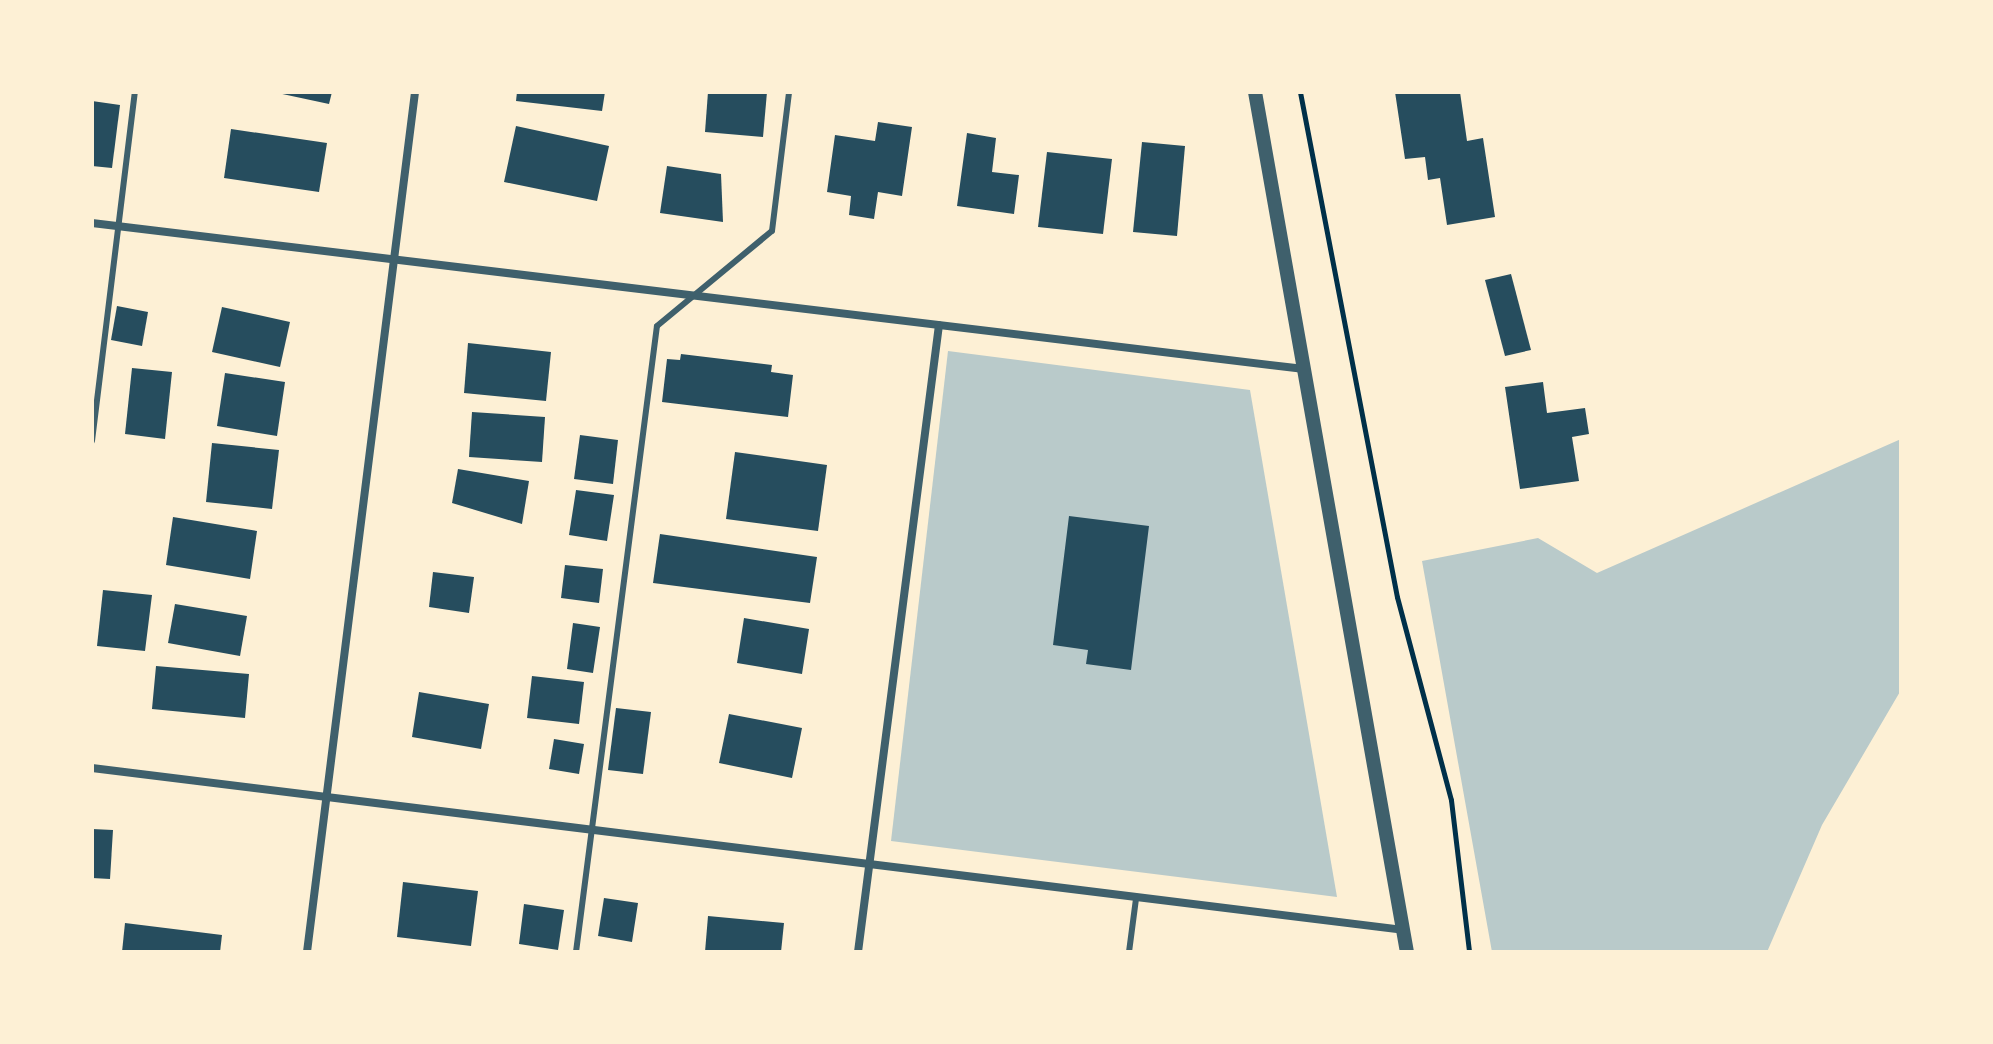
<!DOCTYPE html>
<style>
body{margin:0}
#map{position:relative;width:1993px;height:1044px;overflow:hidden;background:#fdf0d5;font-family:Merriweather,serif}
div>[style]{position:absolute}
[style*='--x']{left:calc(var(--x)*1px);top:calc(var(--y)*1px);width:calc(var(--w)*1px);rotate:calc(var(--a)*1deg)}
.green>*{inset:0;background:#b9caca}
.building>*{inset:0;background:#264d5e}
.path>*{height:5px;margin:-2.5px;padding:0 2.5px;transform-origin:2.5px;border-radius:2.5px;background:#003049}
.service>*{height:6px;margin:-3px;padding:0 3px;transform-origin:3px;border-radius:3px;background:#3f606c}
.minor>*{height:8px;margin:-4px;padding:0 4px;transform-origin:4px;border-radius:4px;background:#3f606c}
.tertiary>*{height:14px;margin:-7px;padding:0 7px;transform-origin:7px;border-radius:7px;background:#3f606c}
span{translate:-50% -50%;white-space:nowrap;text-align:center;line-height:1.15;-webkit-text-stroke:7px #fdf0d5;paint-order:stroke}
.frame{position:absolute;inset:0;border:94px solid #fdf0d5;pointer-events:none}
</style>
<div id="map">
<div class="green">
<div style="clip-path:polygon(948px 351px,1250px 390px,1337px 897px,891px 841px)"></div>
<div style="clip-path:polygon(1901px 439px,1901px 690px,1822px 825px,1767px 952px,1492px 952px,1422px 561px,1538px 538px,1597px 573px)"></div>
</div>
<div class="building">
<div style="clip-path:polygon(273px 92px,332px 92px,329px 104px)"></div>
<div style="clip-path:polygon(517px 92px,605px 92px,602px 111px,516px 101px)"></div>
<div style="clip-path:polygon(708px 92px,767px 92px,763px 137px,705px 132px)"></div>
<div style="clip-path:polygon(1395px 92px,1460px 92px,1467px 141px,1483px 138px,1495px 217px,1447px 225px,1440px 178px,1428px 180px,1425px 157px,1405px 159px)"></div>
<div style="clip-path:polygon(92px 101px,120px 105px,112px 168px,92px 166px)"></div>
<div style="clip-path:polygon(878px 122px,912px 127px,902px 196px,878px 192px,874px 219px,849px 215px,851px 196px,827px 192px,835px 135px,875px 141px)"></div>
<div style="clip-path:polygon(516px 126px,609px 146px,597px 201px,504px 182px)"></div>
<div style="clip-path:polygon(231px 129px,327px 143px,319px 192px,224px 178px)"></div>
<div style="clip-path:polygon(967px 133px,996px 138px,992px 172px,1019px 175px,1014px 214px,957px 206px)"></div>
<div style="clip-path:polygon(1142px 142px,1185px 146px,1177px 236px,1133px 232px)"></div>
<div style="clip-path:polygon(1047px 152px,1112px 159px,1103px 234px,1038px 227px)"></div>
<div style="clip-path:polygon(667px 166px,721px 174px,723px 222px,660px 213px)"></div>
<div style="clip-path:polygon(1511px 274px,1531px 350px,1505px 356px,1485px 280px)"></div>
<div style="clip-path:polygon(117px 306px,148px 312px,142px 346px,111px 340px)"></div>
<div style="clip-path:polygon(222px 307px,290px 322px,280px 367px,212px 352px)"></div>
<div style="clip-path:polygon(468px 343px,551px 352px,546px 401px,464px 393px)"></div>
<div style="clip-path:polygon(681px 354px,772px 365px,771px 372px,793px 375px,788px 417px,662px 402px,667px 359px,680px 360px)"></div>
<div style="clip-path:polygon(132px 368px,172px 372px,165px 439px,125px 434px)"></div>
<div style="clip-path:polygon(225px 373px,285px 382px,277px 436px,217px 426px)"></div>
<div style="clip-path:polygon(1543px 382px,1547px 413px,1585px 408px,1589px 434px,1572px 437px,1579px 481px,1520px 489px,1505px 387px)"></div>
<div style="clip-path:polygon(472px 412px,545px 417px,542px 462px,469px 457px)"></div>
<div style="clip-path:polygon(580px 435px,618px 440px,613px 484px,574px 479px)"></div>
<div style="clip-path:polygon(212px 443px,279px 450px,272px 509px,206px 502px)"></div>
<div style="clip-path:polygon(735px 452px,827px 465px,818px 531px,726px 519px)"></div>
<div style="clip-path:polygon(458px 469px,529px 481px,522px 524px,452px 503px)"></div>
<div style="clip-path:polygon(576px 490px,614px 495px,607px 541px,569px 535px)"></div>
<div style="clip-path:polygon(1069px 516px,1149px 526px,1131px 670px,1086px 664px,1088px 650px,1053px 645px)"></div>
<div style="clip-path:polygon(173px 517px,257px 531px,250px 579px,166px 565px)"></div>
<div style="clip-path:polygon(660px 534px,817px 557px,810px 603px,653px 583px)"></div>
<div style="clip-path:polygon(565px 565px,603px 569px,599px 603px,561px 598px)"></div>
<div style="clip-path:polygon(433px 572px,474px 577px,469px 613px,429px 607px)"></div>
<div style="clip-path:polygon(103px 590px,152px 595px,145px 651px,97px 646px)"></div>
<div style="clip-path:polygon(175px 604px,247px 616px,240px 656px,168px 643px)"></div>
<div style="clip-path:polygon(744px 618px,809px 629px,802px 674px,737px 663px)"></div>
<div style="clip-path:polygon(573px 623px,600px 627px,593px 673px,567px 669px)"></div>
<div style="clip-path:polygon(156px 666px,249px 674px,245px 718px,152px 709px)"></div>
<div style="clip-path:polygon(532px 676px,584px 682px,579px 724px,527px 718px)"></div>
<div style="clip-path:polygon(419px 692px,489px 704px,481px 749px,412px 737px)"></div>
<div style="clip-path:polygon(616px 708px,651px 712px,643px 774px,608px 770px)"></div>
<div style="clip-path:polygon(729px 714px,802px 728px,792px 778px,719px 763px)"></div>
<div style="clip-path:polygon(554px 739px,584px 744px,579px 774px,549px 769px)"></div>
<div style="clip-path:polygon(92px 829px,113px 830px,110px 879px,92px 878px)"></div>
<div style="clip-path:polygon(403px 882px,478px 891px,471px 946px,397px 937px)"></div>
<div style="clip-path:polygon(604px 898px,638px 903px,632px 942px,598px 936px)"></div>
<div style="clip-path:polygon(524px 904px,564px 910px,558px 950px,519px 944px)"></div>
<div style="clip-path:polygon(708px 916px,784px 923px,781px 952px,705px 952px)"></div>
<div style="clip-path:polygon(125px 923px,222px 935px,220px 952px,122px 952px)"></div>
</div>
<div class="path">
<div style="--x:1300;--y:92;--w:514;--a:79.13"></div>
<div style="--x:1397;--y:597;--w:210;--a:75.1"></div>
<div style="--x:1451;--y:800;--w:153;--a:83.2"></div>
</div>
<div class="service">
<div style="--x:92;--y:441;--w:352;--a:-83"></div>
<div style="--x:576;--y:952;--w:631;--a:-82.63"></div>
<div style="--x:657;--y:326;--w:149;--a:-39.6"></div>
<div style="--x:772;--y:231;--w:140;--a:-83"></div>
<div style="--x:1129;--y:952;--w:53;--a:-82.5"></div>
</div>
<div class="minor">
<div style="--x:92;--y:223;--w:1221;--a:6.87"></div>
<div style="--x:92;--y:768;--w:1321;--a:7.04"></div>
<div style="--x:307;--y:952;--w:867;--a:-82.84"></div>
<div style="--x:858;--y:952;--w:632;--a:-82.64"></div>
</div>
<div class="tertiary">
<div style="--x:1255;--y:92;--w:873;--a:79.98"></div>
</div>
<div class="frame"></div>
</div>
